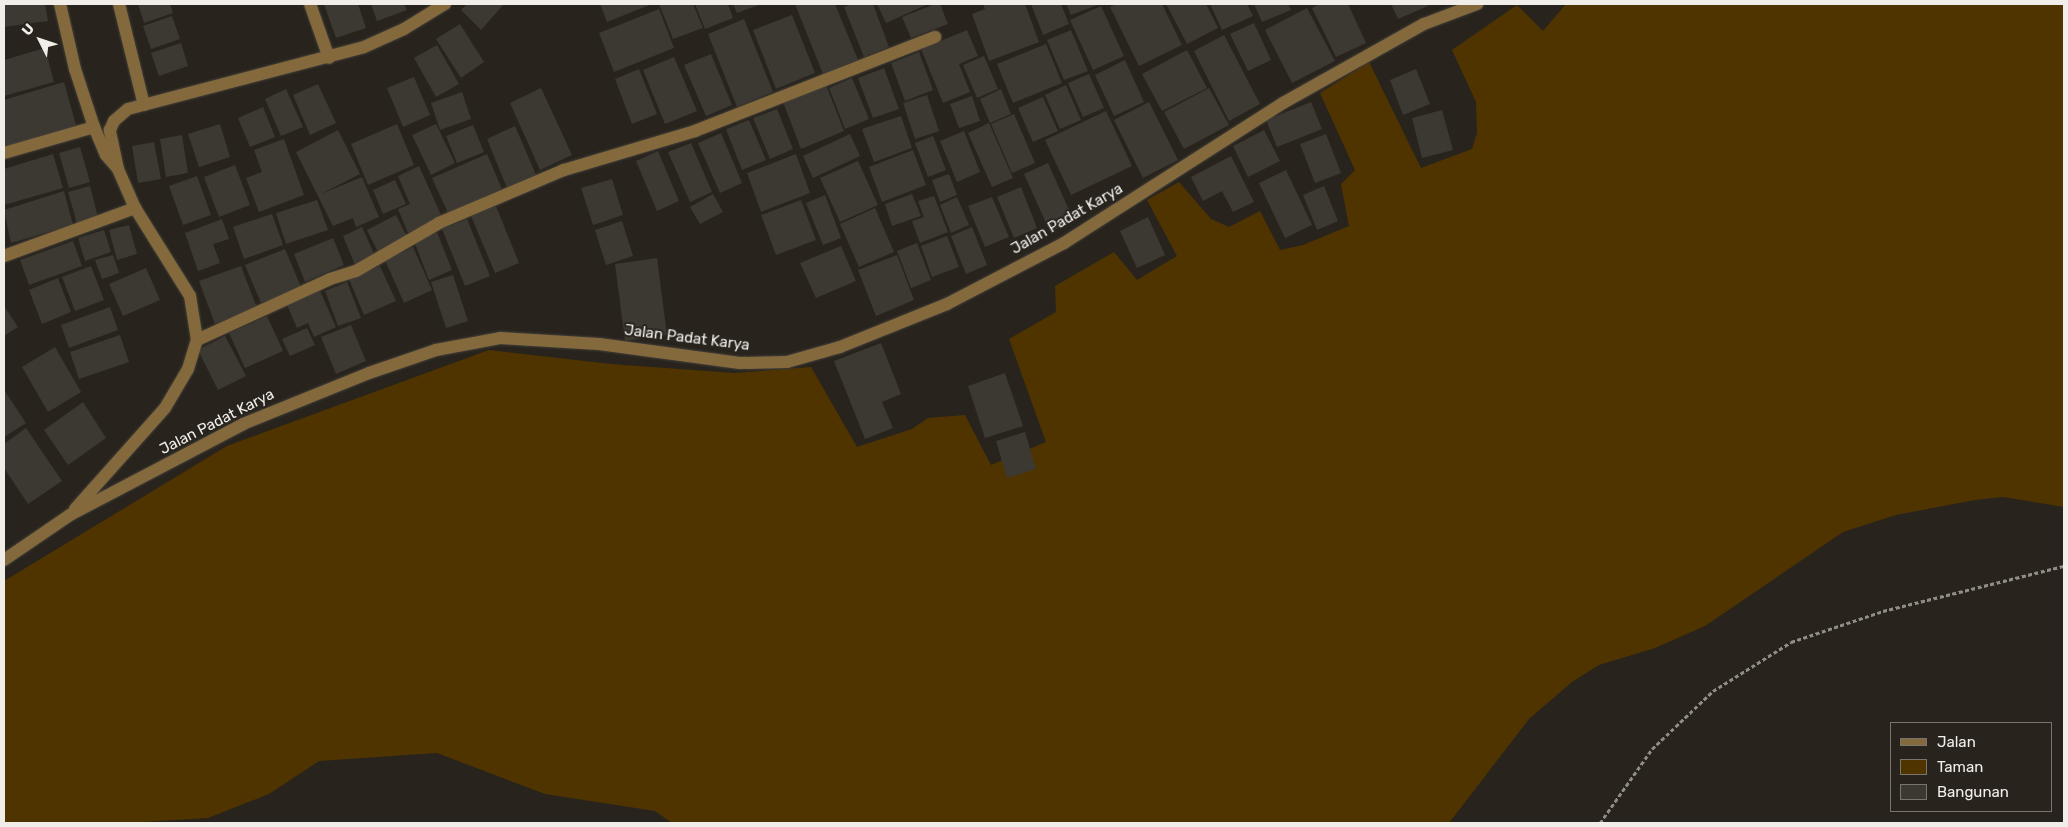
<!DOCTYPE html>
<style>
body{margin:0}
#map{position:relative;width:2068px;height:827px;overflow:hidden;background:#28241d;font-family:Rubik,sans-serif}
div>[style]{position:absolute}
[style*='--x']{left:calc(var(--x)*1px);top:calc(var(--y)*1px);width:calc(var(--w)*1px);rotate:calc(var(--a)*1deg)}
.green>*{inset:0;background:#4f3400}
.building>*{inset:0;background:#3c3832}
.path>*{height:3px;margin-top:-1.5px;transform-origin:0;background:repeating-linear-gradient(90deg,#908d87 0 4px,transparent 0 6.5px)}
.roads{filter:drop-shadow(0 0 1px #44403a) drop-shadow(0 0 1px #44403a)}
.street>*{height:12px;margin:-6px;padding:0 6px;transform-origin:6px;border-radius:6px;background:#84693d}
span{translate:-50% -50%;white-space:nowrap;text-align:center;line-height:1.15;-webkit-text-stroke:4px #28241d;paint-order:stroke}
.street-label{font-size:15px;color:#f1eeea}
.frame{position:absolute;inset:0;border:5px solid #f1eeea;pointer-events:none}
.legend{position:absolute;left:1890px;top:722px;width:162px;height:90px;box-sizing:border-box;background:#28241d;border:1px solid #78756f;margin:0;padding:6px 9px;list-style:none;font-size:15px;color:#f1eeea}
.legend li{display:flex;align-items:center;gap:10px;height:25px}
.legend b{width:25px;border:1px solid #78756f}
.north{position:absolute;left:15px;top:15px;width:50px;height:50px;-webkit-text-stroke:4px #28241d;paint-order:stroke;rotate:311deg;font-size:14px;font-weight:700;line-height:20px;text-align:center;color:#f1eeea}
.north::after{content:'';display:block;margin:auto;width:18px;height:22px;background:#f1eeea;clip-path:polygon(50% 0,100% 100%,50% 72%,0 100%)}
</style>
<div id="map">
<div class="green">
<div style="clip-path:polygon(1566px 4px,2064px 4px,2064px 507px,2003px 497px,1975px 500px,1896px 515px,1843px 532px,1705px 626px,1655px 648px,1599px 665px,1572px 682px,1529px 719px,1449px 823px,672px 823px,655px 811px,545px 794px,437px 753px,319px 761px,269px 794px,208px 818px,126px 823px,4px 823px,4px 581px,227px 446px,489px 350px,611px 364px,734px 373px,811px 367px,857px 447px,912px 429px,928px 418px,965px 415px,991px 465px,1046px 442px,1009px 339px,1056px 312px,1055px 286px,1114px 252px,1137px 280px,1177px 256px,1147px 200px,1179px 182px,1211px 219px,1229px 227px,1260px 211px,1280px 250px,1303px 245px,1349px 226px,1341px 184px,1355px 170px,1320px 93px,1369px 62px,1421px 168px,1472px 149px,1477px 133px,1476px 102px,1452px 50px,1517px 5px,1543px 31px)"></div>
</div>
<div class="building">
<div style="clip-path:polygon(4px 4px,45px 4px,48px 21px,4px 27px)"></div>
<div style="clip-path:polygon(138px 4px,170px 4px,173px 13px,144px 23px)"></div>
<div style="clip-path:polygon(324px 4px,358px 4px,366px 28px,336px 38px)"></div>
<div style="clip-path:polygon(371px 4px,404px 4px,407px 10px,377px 21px)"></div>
<div style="clip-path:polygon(467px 4px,504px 4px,481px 30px,461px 10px)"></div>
<div style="clip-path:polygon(600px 4px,652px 4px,607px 22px)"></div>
<div style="clip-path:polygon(659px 4px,693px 4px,703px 28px,673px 39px)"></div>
<div style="clip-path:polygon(695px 4px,728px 4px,733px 18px,705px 29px)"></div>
<div style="clip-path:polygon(733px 4px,761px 4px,737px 13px)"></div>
<div style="clip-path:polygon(795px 4px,835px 4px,858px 60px,823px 74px)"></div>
<div style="clip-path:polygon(852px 4px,873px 4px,889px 47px,864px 57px,844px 7px)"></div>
<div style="clip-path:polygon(877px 4px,928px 4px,886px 23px)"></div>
<div style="clip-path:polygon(935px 4px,940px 4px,948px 24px,911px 38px,902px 17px)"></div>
<div style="clip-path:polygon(983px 4px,1025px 4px,1039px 42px,989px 61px,972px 14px,985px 9px)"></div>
<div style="clip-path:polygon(1031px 4px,1061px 4px,1069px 24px,1043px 35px)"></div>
<div style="clip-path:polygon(1066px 4px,1100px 4px,1071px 15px)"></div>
<div style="clip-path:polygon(1116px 4px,1162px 4px,1182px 45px,1139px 66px,1110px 7px)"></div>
<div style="clip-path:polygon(1166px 4px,1206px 4px,1218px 28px,1187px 44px)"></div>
<div style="clip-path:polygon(1210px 4px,1247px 4px,1253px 16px,1222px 30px)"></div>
<div style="clip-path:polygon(1254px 4px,1288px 4px,1291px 10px,1262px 22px)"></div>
<div style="clip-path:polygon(1320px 4px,1348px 4px,1366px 43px,1336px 57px,1312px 8px)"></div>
<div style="clip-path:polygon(1391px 4px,1427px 4px,1428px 6px,1398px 19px)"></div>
<div style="clip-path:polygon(1101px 6px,1124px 56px,1093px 70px,1070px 20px)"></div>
<div style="clip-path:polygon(1307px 8px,1335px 61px,1292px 83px,1265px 30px)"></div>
<div style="clip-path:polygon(659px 9px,674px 48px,614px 72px,599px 33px)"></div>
<div style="clip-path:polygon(792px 15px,815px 73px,776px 89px,753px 30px)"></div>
<div style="clip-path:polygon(172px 16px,180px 39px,151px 49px,143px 26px)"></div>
<div style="clip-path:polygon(744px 19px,773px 92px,737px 107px,708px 34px)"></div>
<div style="clip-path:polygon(1254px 23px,1271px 60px,1248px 71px,1230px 34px)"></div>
<div style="clip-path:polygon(460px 24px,484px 62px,461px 78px,436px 39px)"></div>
<div style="clip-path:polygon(967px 30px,978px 56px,959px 64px,970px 92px,943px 103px,921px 49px)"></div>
<div style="clip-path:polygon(1071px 30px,1088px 71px,1064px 80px,1047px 40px)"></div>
<div style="clip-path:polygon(1224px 35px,1260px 104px,1229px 121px,1194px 51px)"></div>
<div style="clip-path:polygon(181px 43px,188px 66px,159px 76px,151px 53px)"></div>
<div style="clip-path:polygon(1046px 44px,1062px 83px,1013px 103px,997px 64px)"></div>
<div style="clip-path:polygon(437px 45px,459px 84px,436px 97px,414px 58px)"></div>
<div style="clip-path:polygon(45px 48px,54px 82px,4px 96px,4px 60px)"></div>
<div style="clip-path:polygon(1187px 50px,1207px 88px,1162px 111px,1142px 74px)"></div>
<div style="clip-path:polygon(919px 52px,933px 90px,905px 101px,891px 63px)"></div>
<div style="clip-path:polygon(711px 54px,732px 105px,706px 116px,684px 65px)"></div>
<div style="clip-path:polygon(984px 56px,998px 89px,977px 98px,963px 65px)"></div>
<div style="clip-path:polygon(674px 57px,697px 111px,665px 124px,643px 70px)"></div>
<div style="clip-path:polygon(1125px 60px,1144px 102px,1114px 116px,1095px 75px)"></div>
<div style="clip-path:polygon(884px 68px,899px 109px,873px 118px,858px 78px)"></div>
<div style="clip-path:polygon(639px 69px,657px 114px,632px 124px,615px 79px)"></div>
<div style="clip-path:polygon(1416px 69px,1430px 104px,1403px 115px,1390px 80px)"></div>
<div style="clip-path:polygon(1089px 74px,1104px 108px,1083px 117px,1068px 83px)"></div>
<div style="clip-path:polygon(414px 77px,430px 115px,403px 127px,387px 88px)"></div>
<div style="clip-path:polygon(852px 78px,869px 119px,845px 129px,829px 88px)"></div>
<div style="clip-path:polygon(64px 82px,77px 129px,4px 150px,4px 100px)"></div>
<div style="clip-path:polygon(318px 84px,336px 123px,310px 135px,293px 95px)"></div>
<div style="clip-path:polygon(826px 85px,844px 131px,801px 149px,783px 102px)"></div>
<div style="clip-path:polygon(1066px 85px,1081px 120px,1060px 129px,1045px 95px)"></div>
<div style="clip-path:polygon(541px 88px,572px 155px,540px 170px,510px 103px)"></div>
<div style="clip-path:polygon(1209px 88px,1229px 125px,1184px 149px,1164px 112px)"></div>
<div style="clip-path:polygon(286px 89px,303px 127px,281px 136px,265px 99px)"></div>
<div style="clip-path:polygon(1001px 89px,1011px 114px,990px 123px,980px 99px)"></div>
<div style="clip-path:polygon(462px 92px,471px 119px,440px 130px,431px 103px)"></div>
<div style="clip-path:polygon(927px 95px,939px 131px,915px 139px,903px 103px)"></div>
<div style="clip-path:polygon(972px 96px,980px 121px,959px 128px,950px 104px)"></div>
<div style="clip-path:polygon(1043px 97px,1058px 131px,1033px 142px,1018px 108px)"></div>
<div style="clip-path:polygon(1149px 102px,1178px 160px,1143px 178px,1114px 120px)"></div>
<div style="clip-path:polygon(1311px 102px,1322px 129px,1277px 147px,1266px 120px)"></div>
<div style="clip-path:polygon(263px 107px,275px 137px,250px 147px,238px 118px)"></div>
<div style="clip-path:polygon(777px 109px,793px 149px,770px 159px,753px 118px)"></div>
<div style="clip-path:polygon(1442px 110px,1453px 150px,1422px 158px,1412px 118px)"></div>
<div style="clip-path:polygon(1106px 111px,1132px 166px,1071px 195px,1045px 140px)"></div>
<div style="clip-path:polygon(1014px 114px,1035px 163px,1012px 173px,991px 124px)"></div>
<div style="clip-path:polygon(901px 116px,912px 148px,874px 162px,862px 129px)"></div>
<div style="clip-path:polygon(749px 120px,766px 160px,742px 170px,726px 129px)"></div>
<div style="clip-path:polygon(989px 123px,1013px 178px,992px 187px,968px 133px)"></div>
<div style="clip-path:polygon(220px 124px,230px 157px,199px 167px,188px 134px)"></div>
<div style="clip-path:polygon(397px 124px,414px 165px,368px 185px,351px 144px)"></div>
<div style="clip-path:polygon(436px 124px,455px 163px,431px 175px,412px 135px)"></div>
<div style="clip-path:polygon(473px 125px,484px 152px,457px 163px,446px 136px)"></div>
<div style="clip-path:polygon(515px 126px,536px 175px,507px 188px,487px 139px)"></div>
<div style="clip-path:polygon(338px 130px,360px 174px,321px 194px,362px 177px,379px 217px,356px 227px,353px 218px,333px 226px,296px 152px)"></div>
<div style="clip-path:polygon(1264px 130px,1280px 161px,1248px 177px,1233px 146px)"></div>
<div style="clip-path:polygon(964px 131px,980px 172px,957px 182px,940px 141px)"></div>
<div style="clip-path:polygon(721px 133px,742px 183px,720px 193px,698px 143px)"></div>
<div style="clip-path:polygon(850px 134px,860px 156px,813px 178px,803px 156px)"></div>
<div style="clip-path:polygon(1326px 134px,1341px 173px,1315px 183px,1300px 144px)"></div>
<div style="clip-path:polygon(182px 135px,188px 173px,166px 177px,160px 139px)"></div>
<div style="clip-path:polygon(933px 136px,946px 170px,928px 177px,915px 143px)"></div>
<div style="clip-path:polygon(284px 139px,304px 195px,259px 212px,246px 178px,262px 172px,254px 150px)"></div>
<div style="clip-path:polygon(154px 142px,161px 179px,138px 183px,132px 146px)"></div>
<div style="clip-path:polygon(691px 143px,712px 192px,690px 202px,668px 152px)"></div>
<div style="clip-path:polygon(80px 147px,90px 182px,69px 188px,59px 153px)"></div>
<div style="clip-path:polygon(913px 150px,926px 185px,882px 202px,869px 167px)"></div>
<div style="clip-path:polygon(658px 151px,679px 201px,657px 211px,636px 161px)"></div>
<div style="clip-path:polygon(53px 154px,63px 188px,4px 205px,4px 169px)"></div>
<div style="clip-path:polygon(487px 154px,502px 189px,448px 213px,432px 178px)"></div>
<div style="clip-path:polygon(796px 154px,810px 193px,761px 212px,747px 173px)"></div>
<div style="clip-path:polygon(1231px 156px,1254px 202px,1233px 212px,1222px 191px,1203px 201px,1191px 177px)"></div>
<div style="clip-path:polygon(858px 161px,878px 205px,840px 222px,820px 178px)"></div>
<div style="clip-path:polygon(1048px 163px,1074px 221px,1050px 232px,1024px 174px)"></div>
<div style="clip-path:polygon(235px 165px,250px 205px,219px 217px,204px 177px)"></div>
<div style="clip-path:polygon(419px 166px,442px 217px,408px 233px,398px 209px,410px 204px,398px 176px)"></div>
<div style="clip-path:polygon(1286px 170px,1312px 225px,1285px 238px,1259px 183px)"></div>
<div style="clip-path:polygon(949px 174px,957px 195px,940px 202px,932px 180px)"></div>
<div style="clip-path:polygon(197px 176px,211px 215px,183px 225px,169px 186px)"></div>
<div style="clip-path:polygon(612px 179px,623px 215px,593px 225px,581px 188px)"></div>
<div style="clip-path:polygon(395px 180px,406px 204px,383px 214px,373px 190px)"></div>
<div style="clip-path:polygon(90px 186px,99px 221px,78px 227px,68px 192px)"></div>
<div style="clip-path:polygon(1324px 186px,1338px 221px,1317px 230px,1303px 195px)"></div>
<div style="clip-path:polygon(1021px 187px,1037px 228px,1014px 238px,997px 197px)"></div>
<div style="clip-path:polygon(64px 191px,73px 225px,11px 243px,4px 210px)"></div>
<div style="clip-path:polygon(713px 194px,723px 212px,700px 224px,690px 207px)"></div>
<div style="clip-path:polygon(912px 194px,921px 216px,892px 226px,885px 204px)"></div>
<div style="clip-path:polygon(825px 195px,841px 238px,823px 245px,806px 203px)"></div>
<div style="clip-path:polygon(934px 196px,948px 232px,920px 243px,912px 221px,924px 217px,918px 201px)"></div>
<div style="clip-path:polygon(957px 197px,969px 225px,951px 233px,940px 205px)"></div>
<div style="clip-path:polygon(992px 197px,1009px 237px,985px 247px,968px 206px)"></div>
<div style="clip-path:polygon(317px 200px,328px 230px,286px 244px,276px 213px)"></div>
<div style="clip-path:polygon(801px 200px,816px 240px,776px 255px,761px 215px)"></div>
<div style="clip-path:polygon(496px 206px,519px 263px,495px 273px,471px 216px)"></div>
<div style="clip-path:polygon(875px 208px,894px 252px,859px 267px,840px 224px)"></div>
<div style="clip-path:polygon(272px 214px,283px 245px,244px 259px,233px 227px)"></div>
<div style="clip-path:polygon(396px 215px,407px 237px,378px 252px,367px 230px)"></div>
<div style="clip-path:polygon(1148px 217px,1165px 255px,1137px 268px,1120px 231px)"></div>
<div style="clip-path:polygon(222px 219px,229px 239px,213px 244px,220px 263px,198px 271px,185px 233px)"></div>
<div style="clip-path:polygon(467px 219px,490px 276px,465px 286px,442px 229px)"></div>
<div style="clip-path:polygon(622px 221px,633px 256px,606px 265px,595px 230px)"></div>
<div style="clip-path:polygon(129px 225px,137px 254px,117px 260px,109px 230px)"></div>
<div style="clip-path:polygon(362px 227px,375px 256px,355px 265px,343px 236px)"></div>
<div style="clip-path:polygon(972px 227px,987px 265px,966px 274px,951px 236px)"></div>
<div style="clip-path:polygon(104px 230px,111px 252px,85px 261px,78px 238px)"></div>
<div style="clip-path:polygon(437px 232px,452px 270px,429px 280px,414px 241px)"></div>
<div style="clip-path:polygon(947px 236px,959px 267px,932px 277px,921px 246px)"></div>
<div style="clip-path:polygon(333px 238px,344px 265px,305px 282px,294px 254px)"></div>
<div style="clip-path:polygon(73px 241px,82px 266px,29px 285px,20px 260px)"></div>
<div style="clip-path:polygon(917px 243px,931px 280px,911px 288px,897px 251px)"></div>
<div style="clip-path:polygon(841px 246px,856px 281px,816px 298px,800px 263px)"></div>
<div style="clip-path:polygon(413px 247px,432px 290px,404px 303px,385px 260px)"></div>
<div style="clip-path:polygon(285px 249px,301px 287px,261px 303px,245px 265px)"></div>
<div style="clip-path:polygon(113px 255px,119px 273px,102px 279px,95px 260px)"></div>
<div style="clip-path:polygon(897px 255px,914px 300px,876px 316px,858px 270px)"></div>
<div style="clip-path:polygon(657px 258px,667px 335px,625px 341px,615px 264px)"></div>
<div style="clip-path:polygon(91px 266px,104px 300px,75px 311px,62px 277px)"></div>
<div style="clip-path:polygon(241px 266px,257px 308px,215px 324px,199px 281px)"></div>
<div style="clip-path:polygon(380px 266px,396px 301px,364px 315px,349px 279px)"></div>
<div style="clip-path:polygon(146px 268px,160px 300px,123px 316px,109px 284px)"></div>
<div style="clip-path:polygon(453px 275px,468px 321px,446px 328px,431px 282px)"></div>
<div style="clip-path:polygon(58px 278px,71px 312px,42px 324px,29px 290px)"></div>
<div style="clip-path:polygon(347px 282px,361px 318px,338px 326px,325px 291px)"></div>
<div style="clip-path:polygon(320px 291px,336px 327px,314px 337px,308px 323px,297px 328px,287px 305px)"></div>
<div style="clip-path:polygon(4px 306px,18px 327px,4px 336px)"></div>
<div style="clip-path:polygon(110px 307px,118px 330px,69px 348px,61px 325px)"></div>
<div style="clip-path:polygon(267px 316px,283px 351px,245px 368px,229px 333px)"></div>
<div style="clip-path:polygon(351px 325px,366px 361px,336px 374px,321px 337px)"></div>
<div style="clip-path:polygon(307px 328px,315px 345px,290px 356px,282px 339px)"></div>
<div style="clip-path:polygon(120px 335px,129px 362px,79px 379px,70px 352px)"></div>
<div style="clip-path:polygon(225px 336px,246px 376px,218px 390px,198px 350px)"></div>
<div style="clip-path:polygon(881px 343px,901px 394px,882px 402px,893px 428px,865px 439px,834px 361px)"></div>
<div style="clip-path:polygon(55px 347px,81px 392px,48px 412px,22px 367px)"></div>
<div style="clip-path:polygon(1005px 373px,1023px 426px,985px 438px,968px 386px)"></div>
<div style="clip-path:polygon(4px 390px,26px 423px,4px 437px)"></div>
<div style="clip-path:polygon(83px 402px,106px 438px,68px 465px,44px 430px)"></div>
<div style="clip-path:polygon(26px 428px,62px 481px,28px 504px,4px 468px,4px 444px)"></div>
<div style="clip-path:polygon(1025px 432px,1036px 469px,1007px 478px,996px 441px)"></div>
</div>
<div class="path">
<div style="--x:1600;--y:823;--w:90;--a:-54.9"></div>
<div style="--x:1652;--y:749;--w:84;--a:-43.6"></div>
<div style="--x:1713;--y:691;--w:92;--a:-32.1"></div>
<div style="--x:1791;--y:642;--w:97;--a:-18.6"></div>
<div style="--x:1883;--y:611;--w:187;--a:-14"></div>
</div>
<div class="roads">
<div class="street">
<div style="--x:60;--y:4;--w:67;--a:77"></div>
<div style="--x:75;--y:69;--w:61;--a:71.9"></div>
<div style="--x:94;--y:127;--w:30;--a:67"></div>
<div style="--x:106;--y:155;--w:18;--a:49"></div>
<div style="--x:119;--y:4;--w:104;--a:76.1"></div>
<div style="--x:310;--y:4;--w:57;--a:70.6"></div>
<div style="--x:4;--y:153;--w:94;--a:-16.1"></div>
<div style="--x:4;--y:256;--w:140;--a:-20.1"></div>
<div style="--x:197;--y:340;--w:146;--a:-24.6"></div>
<div style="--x:330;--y:279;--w:27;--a:-17"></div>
<div style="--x:356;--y:271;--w:96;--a:-30"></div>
<div style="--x:439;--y:223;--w:136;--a:-23"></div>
<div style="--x:564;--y:170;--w:137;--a:-16.6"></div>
<div style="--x:695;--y:131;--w:258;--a:-21.4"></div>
<div style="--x:75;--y:509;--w:135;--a:-48.3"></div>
<div style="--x:165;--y:408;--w:45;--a:-59.5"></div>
<div style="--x:188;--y:369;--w:30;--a:-73"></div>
<div style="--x:197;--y:340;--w:45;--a:-99"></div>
<div style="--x:190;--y:296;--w:104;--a:-122"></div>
<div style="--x:135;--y:208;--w:43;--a:-113.6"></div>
<div style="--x:118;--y:169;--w:40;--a:-102"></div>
<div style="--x:110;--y:130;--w:10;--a:-66"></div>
<div style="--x:114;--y:121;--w:18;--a:-41"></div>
<div style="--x:128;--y:109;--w:244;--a:-14.7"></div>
<div style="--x:364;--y:47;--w:44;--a:-24.2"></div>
<div style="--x:404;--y:29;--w:48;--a:-31.4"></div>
<div style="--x:4;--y:560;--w:80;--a:-34.3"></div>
<div style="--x:70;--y:515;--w:195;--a:-27.7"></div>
<div style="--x:243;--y:424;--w:136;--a:-22"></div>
<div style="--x:369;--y:373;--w:71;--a:-18.9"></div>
<div style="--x:436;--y:350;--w:65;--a:-10.6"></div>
<div style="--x:500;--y:338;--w:99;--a:3.5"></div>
<div style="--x:599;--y:344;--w:142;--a:7.7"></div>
<div style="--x:740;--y:363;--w:47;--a:-1.2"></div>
<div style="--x:787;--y:362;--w:55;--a:-15.8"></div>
<div style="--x:840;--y:347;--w:115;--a:-21.9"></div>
<div style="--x:947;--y:304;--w:132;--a:-27.5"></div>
<div style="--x:1064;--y:243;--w:260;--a:-32.6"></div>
<div style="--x:1283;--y:103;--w:162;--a:-29.3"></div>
<div style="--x:1424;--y:24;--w:57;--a:-20.7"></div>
</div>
</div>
<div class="street-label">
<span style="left:1067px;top:219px;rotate:-30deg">Jalan Padat Karya</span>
<span style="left:687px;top:338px;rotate:7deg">Jalan Padat Karya</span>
<span style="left:217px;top:422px;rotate:-27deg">Jalan Padat Karya</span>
</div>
<div class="frame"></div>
<ul class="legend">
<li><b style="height:6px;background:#84693d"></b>Jalan</li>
<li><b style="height:14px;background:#4f3400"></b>Taman</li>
<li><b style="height:14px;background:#3c3832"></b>Bangunan</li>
</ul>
<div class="north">U</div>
</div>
